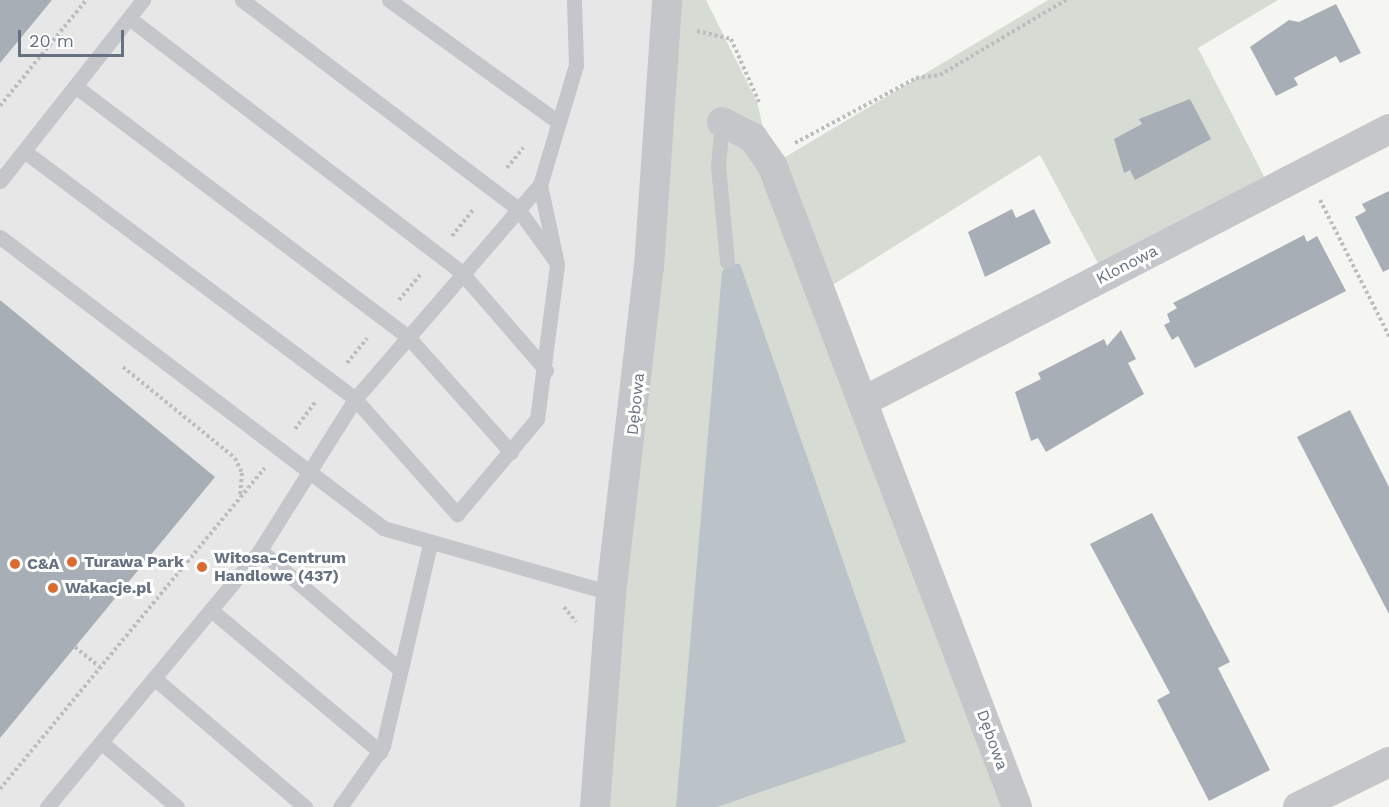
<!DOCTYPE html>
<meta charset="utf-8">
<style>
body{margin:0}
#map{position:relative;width:1389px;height:807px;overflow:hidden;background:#f5f5f2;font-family:"Work Sans",sans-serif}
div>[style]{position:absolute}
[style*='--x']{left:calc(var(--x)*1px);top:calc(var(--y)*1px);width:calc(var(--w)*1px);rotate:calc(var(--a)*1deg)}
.built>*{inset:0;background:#e6e7e6}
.green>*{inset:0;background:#d6dcd3}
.water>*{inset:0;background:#bbc3c9}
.building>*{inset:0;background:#a8aeb5}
.path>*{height:4px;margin-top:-2px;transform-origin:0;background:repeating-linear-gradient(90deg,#bbbdbf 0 3px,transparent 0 6px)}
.lane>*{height:15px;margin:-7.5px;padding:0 7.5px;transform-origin:7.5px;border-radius:7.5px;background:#c4c6ca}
.street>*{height:30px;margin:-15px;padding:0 15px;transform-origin:15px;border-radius:15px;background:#c4c6ca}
.dots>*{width:16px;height:16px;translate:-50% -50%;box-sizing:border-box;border:3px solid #fff;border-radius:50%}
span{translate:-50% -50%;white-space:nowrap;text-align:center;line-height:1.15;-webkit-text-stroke:6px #fff;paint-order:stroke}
.street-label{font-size:16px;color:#667281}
.poi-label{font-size:16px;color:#667281;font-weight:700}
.left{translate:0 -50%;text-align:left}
.scale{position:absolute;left:18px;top:30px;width:106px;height:27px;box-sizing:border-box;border:3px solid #667281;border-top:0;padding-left:8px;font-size:18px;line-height:21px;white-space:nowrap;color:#667281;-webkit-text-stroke:4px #fff;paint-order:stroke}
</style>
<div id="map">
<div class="built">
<div style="clip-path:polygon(0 0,667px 0,595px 807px,0 807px)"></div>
</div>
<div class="green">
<div style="clip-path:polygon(667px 0,706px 0,757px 102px,772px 165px,1048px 0,1278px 0,1198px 48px,1271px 190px,1105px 276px,1040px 155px,823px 291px,1017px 807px,595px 807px)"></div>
</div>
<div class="water">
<div style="clip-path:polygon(729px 263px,740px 264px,906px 742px,717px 807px,676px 807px,722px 272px)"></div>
</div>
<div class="building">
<div style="clip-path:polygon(0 0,52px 0,0 63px)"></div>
<div style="clip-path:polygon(1336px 4px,1361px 53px,1340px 63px,1336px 56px,1294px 78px,1298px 85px,1276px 96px,1250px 47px,1289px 20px,1299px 22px)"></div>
<div style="clip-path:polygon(1190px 99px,1211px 139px,1135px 180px,1130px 170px,1124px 173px,1114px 139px,1142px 124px,1139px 119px)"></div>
<div style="clip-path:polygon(1389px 191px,1389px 269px,1383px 272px,1355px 217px,1366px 211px,1362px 204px)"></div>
<div style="clip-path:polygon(1012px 209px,1016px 218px,1034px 209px,1051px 243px,985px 277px,968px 232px)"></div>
<div style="clip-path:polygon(1304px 235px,1307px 242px,1317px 236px,1346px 291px,1195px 368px,1178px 336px,1172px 340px,1164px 325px,1170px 322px,1167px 314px,1177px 308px,1173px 303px)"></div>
<div style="clip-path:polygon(0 300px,215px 477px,0 738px)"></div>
<div style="clip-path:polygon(1121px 330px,1136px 359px,1128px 363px,1144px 394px,1046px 452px,1038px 438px,1031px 441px,1015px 392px,1041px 379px,1038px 373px,1104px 339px,1107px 346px)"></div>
<div style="clip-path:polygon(1350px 410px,1389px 487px,1389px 614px,1297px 437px)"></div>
<div style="clip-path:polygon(1152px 513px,1230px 662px,1218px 668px,1270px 770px,1209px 801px,1157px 700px,1170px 693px,1090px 544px)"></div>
</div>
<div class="path">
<div style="--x:697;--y:31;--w:35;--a:13"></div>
<div style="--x:731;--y:39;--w:69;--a:66"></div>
<div style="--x:0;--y:106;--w:136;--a:-50.9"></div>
<div style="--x:795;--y:143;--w:137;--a:-28.2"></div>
<div style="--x:916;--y:78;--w:24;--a:-7"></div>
<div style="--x:940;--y:75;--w:147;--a:-30.8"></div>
<div style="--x:507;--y:168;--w:26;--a:-51"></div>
<div style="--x:1320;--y:200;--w:153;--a:63.1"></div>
<div style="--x:452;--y:236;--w:35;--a:-51"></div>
<div style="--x:399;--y:300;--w:34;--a:-50"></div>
<div style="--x:347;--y:363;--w:32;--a:-51"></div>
<div style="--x:123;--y:367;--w:144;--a:39.1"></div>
<div style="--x:235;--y:458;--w:17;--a:65"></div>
<div style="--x:242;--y:473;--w:24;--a:95"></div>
<div style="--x:295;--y:429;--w:35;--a:-53"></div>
<div style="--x:564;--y:607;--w:19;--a:51"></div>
<div style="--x:75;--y:647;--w:32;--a:39"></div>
<div style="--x:0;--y:789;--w:416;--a:-50.5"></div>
</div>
<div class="lane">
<div style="--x:242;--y:0;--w:346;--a:37.1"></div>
<div style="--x:518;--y:209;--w:62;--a:54.2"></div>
<div style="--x:389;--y:0;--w:208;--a:35.8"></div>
<div style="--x:129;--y:18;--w:418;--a:37.4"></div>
<div style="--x:461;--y:272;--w:130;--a:49.1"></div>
<div style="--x:75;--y:86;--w:418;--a:37"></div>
<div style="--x:409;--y:338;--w:153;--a:48.2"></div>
<div style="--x:722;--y:122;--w:44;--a:95.2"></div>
<div style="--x:718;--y:166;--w:96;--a:84.6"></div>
<div style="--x:24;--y:151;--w:414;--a:36.8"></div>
<div style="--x:355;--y:399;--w:283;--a:-49.2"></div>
<div style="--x:0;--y:181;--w:231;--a:-51.7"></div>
<div style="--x:0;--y:237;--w:481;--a:37.2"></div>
<div style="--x:383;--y:528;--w:237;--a:15.9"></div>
<div style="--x:260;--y:550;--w:182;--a:40.5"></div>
<div style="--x:211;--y:610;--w:221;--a:40"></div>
<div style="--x:154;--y:678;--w:199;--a:40.5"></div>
<div style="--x:101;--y:742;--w:100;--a:40.5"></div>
<div style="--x:47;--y:807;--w:334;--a:-50.3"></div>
<div style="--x:260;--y:550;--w:178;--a:-57.8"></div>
<div style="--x:355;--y:399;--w:154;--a:48.4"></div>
<div style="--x:457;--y:514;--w:124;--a:-49.9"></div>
<div style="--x:537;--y:419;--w:156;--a:-82.6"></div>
<div style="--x:557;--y:264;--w:81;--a:-102.1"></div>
<div style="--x:540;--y:185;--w:125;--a:-73.3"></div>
<div style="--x:576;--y:65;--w:65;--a:-91.8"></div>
<div style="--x:340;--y:807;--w:75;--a:-54.8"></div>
<div style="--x:383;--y:746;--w:207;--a:-76.9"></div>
</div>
<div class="street">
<div style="--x:722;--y:122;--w:35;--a:27"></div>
<div style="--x:753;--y:138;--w:33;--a:55"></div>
<div style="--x:772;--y:165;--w:687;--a:69.11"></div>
<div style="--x:866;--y:400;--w:589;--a:-27.39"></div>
<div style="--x:595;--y:807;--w:215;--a:-85.7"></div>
<div style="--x:611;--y:593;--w:328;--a:-83.4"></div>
<div style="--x:649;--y:267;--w:268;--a:-86.1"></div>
<div style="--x:1298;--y:807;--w:102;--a:-26.3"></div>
</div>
<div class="dots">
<div style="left:72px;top:562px;background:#d96b2f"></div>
<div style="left:15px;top:564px;background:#d96b2f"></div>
<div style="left:202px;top:567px;background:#d96b2f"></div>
<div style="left:53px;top:588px;background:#d96b2f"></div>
</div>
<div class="street-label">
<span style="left:1127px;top:265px;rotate:-27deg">Klonowa</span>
<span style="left:636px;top:404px;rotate:-84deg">Dębowa</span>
<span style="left:992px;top:740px;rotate:70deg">Dębowa</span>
</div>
<div class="poi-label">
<span class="left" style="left:214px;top:567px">Witosa-Centrum<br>Handlowe (437)</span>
<span class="left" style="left:84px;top:562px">Turawa Park</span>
<span class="left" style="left:27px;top:564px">C&amp;A</span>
<span class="left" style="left:65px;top:588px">Wakacje.pl</span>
</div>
<div class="scale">20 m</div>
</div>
